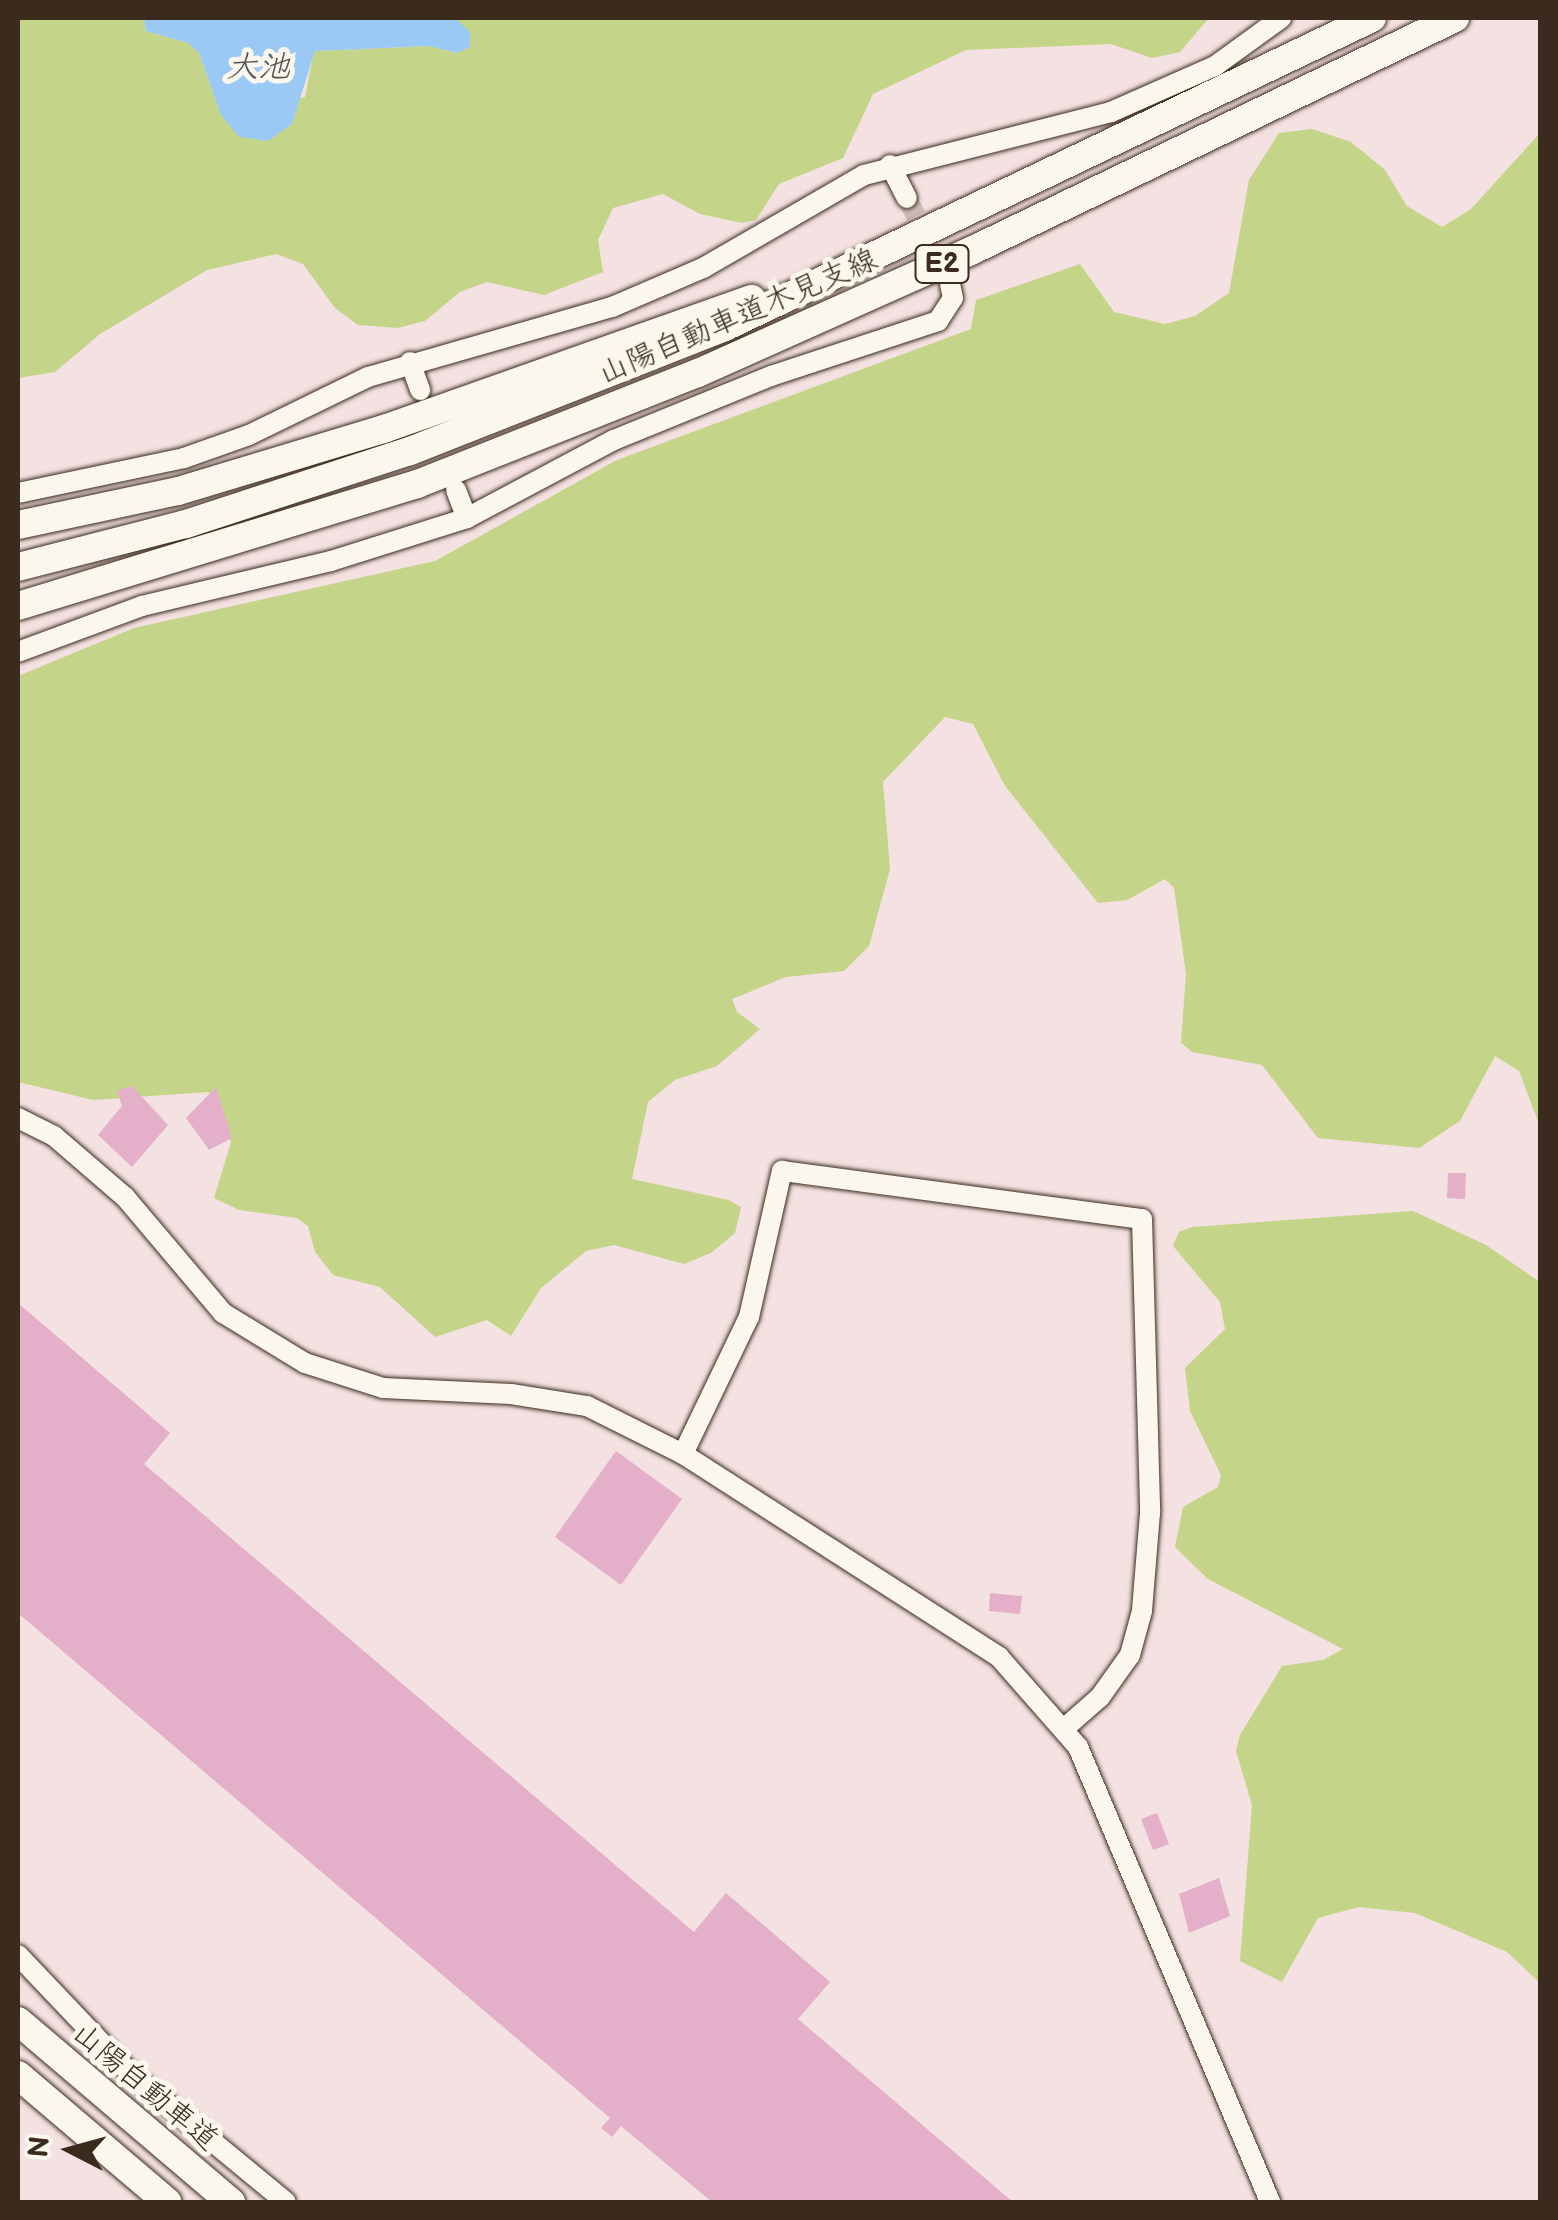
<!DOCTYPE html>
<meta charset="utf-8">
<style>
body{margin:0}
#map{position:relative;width:1558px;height:2220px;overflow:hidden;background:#f4e1e1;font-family:"Balsamiq Sans","Klee One",sans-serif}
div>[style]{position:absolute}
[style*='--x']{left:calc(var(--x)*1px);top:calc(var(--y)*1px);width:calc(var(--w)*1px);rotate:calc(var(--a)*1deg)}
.green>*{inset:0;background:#c4d488}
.water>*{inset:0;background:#9ac9f5}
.building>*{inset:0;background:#e4afc8}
.minor-tunnel>*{height:20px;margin-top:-10px;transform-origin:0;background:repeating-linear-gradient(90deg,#cfbcba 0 20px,transparent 0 30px)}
.roads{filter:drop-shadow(0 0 2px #3b2a1e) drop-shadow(0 0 2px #3b2a1e)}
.minor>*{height:20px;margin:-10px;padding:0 10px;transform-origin:10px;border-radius:10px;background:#fbf7ec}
.highway>*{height:28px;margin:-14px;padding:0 14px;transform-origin:14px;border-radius:14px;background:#fbf7ec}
span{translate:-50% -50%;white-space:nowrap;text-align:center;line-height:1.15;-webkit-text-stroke:10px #fbf7ec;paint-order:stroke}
.shield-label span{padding:2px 8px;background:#fbf7ec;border:2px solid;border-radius:8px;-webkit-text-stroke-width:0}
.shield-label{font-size:28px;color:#3b2a1e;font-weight:700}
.street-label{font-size:30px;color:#3b2a1e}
.water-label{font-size:32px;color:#535254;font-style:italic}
.frame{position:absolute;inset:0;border:20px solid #3b2a1e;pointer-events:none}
.north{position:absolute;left:20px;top:2100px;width:100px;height:100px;-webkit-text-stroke:8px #fbf7ec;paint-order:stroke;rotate:276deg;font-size:28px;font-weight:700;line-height:40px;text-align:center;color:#3b2a1e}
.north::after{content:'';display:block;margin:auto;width:35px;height:45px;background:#3b2a1e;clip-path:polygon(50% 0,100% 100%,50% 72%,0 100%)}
</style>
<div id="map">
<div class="green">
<div style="clip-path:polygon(18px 18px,144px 18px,146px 31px,188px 43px,199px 53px,221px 115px,305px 97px,314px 51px,429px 46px,457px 53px,470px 33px,455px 18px,1209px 18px,1180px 52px,1152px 58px,1111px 44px,966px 50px,873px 94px,843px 158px,779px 184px,756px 220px,742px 223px,700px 214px,663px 194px,613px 208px,598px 240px,603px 272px,544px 295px,487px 282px,460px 292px,425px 321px,398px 328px,358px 325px,335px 308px,303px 264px,276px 254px,207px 270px,100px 334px,55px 372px,18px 378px)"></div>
<div style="clip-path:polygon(1312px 129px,1351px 142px,1385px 170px,1407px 206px,1442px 227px,1470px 210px,1540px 133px,1540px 1127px,1519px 1071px,1495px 1056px,1460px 1121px,1419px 1148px,1318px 1138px,1262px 1065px,1192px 1052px,1181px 1043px,1186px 974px,1174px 888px,1165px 879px,1127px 900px,1098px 903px,1005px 786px,973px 724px,945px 717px,883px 782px,890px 869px,869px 946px,844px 971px,786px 977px,732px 999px,737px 1012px,760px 1029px,717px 1066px,675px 1080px,648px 1102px,632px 1179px,729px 1200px,741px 1207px,735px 1233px,711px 1253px,684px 1264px,614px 1245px,586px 1251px,541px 1288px,511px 1336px,487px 1320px,435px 1337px,380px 1287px,333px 1275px,315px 1252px,308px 1226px,297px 1218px,239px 1210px,214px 1198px,231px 1142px,219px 1102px,208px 1092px,93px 1100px,18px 1082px,18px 676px,134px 628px,435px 561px,617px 460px,971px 329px,976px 300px,1080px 264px,1114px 312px,1165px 324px,1195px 316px,1229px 293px,1249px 180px,1279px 133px)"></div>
<div style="clip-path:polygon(1413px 1211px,1486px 1245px,1540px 1282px,1540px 1983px,1507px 1952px,1415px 1913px,1359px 1907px,1318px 1918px,1282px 1982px,1240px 1961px,1252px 1805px,1236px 1751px,1240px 1735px,1282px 1666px,1323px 1660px,1343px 1649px,1208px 1579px,1175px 1547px,1183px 1507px,1218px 1487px,1221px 1475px,1190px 1411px,1185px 1368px,1225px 1329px,1220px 1302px,1173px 1246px,1179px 1232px,1192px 1227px)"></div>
</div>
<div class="water">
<div style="clip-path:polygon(144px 18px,455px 18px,470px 32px,470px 47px,457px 53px,429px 46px,315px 51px,292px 124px,268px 141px,239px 137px,221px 115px,199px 53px,188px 43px,146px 31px)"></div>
</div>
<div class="building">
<div style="clip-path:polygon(132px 1086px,168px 1125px,132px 1167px,98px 1135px,122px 1106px,117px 1091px)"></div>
<div style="clip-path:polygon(216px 1087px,232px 1138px,209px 1150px,186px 1118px)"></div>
<div style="clip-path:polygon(1448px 1173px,1466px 1173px,1465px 1199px,1447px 1198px)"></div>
<div style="clip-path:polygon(18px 1303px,170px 1433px,144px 1464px,694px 1932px,726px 1893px,830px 1982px,798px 2019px,1013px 2202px,712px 2202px,621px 2126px,612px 2137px,601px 2128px,610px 2118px,18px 1613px)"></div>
<div style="clip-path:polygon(616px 1451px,682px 1499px,621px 1585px,555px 1537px)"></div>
<div style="clip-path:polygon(990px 1593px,1022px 1596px,1020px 1614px,989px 1611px)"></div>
<div style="clip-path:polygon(1157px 1813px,1169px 1844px,1153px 1850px,1141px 1819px)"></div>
<div style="clip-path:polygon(1219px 1878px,1230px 1916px,1189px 1933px,1179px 1894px)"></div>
</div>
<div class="minor-tunnel">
<div style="--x:907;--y:198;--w:84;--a:63.1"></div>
</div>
<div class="roads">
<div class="minor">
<div style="--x:890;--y:165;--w:37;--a:63"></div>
<div style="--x:410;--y:362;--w:30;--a:70"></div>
<div style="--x:456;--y:490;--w:30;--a:69"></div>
<div style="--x:18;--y:493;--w:170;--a:-11.9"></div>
<div style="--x:184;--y:458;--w:69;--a:-19.5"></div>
<div style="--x:249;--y:435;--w:132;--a:-26"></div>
<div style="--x:368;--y:377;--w:254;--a:-16"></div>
<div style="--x:612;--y:307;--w:99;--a:-23.2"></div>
<div style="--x:703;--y:268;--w:186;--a:-30"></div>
<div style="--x:864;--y:175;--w:255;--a:-14.3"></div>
<div style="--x:1111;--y:112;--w:114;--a:-23.9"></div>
<div style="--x:1215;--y:66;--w:82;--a:-36"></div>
<div style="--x:18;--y:652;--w:132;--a:-20.4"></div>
<div style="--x:142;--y:606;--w:194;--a:-13.4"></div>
<div style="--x:331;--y:561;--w:143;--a:-17.5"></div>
<div style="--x:467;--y:518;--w:166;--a:-28"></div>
<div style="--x:614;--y:440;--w:170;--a:-22.2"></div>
<div style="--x:771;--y:376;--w:176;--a:-18.2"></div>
<div style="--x:938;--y:321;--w:27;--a:-57"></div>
<div style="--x:953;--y:298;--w:14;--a:-102"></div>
<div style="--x:18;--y:1118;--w:40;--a:26.6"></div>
<div style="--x:54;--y:1136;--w:94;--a:40.7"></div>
<div style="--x:125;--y:1197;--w:152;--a:49.8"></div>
<div style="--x:223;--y:1313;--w:96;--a:31.4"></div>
<div style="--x:305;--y:1363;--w:82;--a:17.8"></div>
<div style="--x:383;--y:1388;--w:128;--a:2.7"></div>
<div style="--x:511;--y:1394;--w:77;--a:9"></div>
<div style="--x:587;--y:1406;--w:107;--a:26.6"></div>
<div style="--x:683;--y:1454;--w:376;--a:32.7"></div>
<div style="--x:999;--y:1657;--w:120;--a:48.7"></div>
<div style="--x:1078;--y:1747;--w:494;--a:67.1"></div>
<div style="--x:683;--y:1454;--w:152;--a:-64.3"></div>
<div style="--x:749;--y:1317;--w:150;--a:-77.3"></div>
<div style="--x:782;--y:1171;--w:363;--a:7.6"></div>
<div style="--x:1142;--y:1219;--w:294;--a:88.4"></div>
<div style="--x:1150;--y:1513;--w:98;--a:94.7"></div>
<div style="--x:1142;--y:1611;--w:46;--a:105.3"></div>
<div style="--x:1130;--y:1655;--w:52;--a:125.5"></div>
<div style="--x:1100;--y:1697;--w:45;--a:138.6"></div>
<div style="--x:18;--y:1955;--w:167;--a:46.5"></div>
<div style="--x:133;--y:2076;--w:198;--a:39.5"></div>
</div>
<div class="highway">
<div style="--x:18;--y:525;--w:164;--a:-12"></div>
<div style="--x:178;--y:491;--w:215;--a:-16.8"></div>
<div style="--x:384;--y:429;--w:390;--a:-19.5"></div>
<div style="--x:18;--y:567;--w:173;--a:-14.4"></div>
<div style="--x:186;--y:524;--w:236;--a:-18.1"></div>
<div style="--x:410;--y:451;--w:339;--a:-21.5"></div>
<div style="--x:725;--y:327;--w:717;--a:-25.53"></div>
<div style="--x:18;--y:606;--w:417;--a:-17"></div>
<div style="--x:417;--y:484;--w:302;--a:-21.6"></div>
<div style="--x:698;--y:373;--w:301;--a:-24.1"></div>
<div style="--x:973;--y:250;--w:535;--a:-25.7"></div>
<div style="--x:18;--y:2021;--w:280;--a:40.4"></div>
<div style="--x:18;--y:2075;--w:196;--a:40.4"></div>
</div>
</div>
<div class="shield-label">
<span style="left:942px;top:264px">E2</span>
</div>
<div class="street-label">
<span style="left:738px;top:317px;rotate:-23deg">山陽自動車道木見支線</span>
<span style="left:145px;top:2087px;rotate:40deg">山陽自動車道</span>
</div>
<div class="water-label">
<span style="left:258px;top:68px">大池</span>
</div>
<div class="frame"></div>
<div class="north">N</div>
</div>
